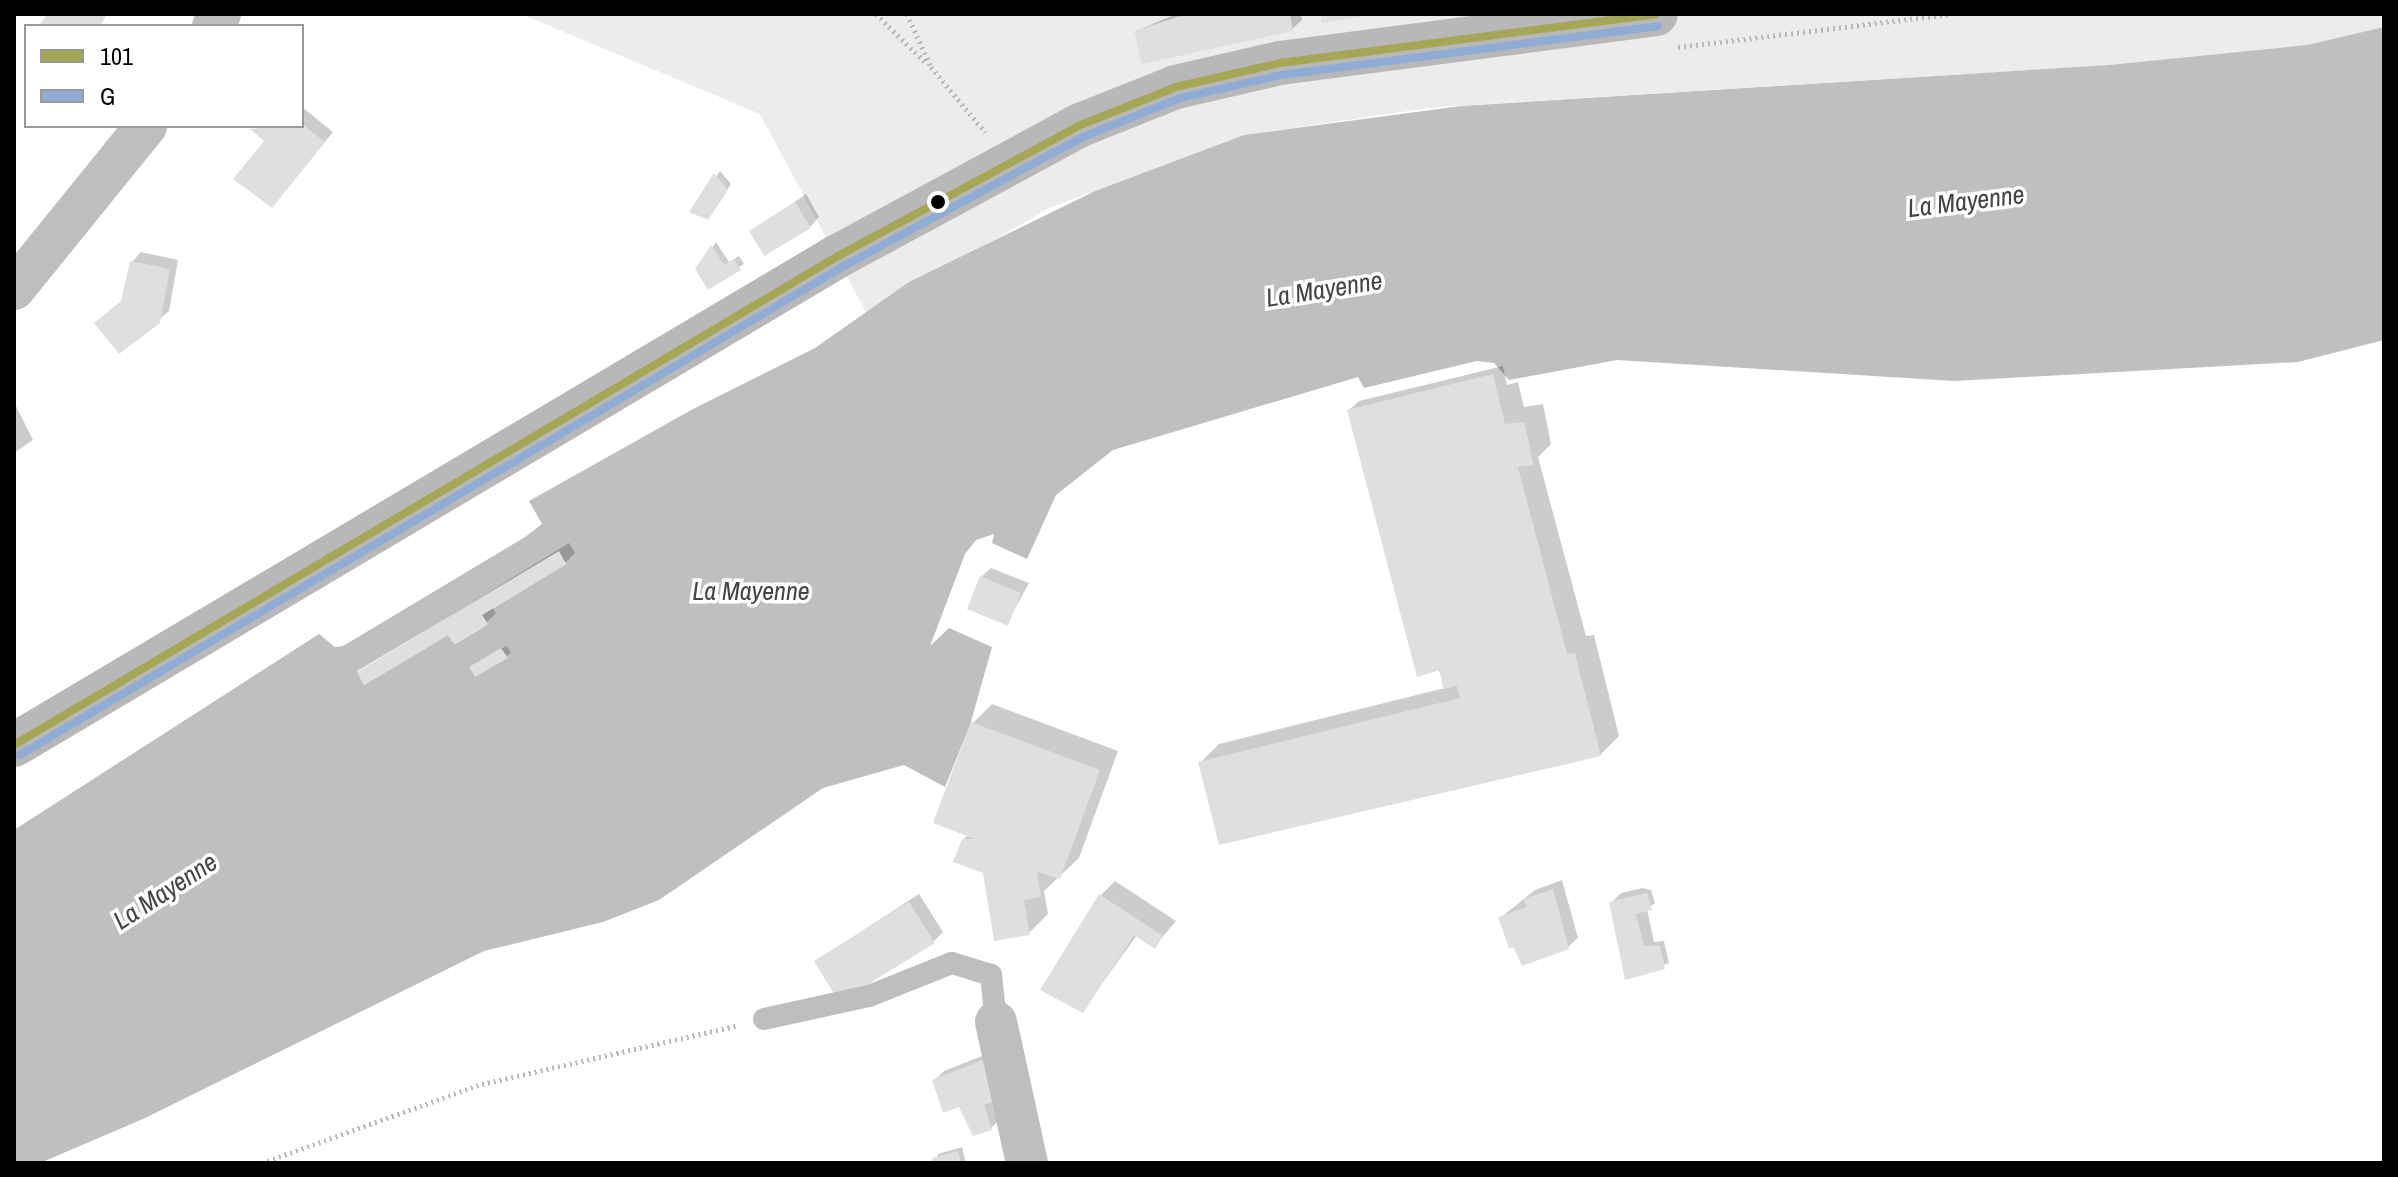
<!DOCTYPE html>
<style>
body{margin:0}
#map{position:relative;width:2398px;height:1177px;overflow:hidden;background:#fff;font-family:"Archivo Narrow",sans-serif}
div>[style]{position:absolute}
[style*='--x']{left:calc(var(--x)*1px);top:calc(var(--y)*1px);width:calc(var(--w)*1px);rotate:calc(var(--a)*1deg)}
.green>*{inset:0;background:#ececec}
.water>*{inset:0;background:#bfbfbf}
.shadow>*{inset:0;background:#0003}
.building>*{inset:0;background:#dfdfdf}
.path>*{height:5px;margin-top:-2.5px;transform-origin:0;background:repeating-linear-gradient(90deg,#b9b9b9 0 2px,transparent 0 6px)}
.lane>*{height:22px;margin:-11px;padding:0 11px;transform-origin:11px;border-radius:11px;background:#bebebe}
.street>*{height:42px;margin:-21px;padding:0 21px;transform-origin:21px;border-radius:21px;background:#bebebe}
.secondary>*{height:44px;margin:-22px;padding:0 22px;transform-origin:22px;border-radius:22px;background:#b8b8b8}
.bus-1>*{height:8px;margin:-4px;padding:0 4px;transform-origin:4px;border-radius:4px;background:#a5a756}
.bus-2>*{height:8px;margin:-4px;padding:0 4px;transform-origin:4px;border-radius:4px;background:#90acd4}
.dots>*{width:22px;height:22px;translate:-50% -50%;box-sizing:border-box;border:4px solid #fff;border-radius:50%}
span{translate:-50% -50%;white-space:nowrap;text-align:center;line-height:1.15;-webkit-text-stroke:7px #fff;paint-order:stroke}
.water-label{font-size:26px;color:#444;font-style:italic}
.frame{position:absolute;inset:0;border:16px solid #000;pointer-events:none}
.legend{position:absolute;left:24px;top:24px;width:280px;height:104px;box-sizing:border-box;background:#fff;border:2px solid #999;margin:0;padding:10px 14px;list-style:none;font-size:24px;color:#000}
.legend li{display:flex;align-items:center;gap:16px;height:40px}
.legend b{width:40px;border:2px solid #999}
</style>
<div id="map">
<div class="green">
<div style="clip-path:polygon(521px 14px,2384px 14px,2384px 27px,2307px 45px,2109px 65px,1436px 107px,1244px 135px,1049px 208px,867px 314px,760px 114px)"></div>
</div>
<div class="water">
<div style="clip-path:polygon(evenodd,2384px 27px,2384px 340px,2298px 362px,1954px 381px,1617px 360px,1509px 380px,1494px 363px,1477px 361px,1364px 388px,1358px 377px,1113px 450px,1056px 495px,1027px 559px,992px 543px,994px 534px,976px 540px,965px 554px,930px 646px,949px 628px,992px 647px,970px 725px,945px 787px,904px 765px,823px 788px,659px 900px,603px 922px,484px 951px,143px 1119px,40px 1163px,14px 1163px,14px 830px,319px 634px,335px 647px,343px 646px,525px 537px,542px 524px,529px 501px,693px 409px,815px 348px,909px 282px,1095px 191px,1244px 135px,1461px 106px,2109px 65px,2307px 45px,2384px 27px,559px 552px,566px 564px,482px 615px,487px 625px,455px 644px,448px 635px,364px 685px,357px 671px,559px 552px)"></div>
</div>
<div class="shadow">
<div style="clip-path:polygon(1176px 14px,1301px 14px,1302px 20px,1292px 29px,1136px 31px)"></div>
<div style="clip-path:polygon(302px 107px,333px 132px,281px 196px,266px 140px,253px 129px,302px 126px)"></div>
<div style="clip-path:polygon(720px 171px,731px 184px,712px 213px,692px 211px)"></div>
<div style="clip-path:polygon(806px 194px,819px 217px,810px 227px,752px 231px)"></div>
<div style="clip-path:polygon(716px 242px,729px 262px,739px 256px,744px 264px,709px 287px,697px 269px)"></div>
<div style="clip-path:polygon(141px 252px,178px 260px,169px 311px,158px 321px,124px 300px,132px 262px)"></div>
<div style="clip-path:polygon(1503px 366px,1507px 385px,1518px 382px,1524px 407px,1543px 404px,1551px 444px,1538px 457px,1586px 636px,1594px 635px,1619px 736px,1600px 755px,1200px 763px,1219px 744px,1445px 688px,1349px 410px,1359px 401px)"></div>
<div style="clip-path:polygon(14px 402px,33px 440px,14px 453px)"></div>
<div style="clip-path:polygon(569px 543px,575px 553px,565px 563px,492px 607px,496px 613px,486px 623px,449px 632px,359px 672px)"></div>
<div style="clip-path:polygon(991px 568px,1029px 583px,1007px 623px,981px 577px)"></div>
<div style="clip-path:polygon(506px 646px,511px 652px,507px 656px,476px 675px,476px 663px)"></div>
<div style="clip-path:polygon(992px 704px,1118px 751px,1079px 858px,1044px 891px,1048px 914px,1029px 933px,963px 840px,969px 834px,936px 822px,973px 723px)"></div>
<div style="clip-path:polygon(1562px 880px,1578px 938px,1568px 947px,1500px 918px,1535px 890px)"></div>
<div style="clip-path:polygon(1115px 881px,1176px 921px,1155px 946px,1137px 935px,1083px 1010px,1100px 896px)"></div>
<div style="clip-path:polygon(1642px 888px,1651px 890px,1655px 903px,1647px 909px,1654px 942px,1664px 941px,1669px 963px,1649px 970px,1611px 903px,1621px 893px)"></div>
<div style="clip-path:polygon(919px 894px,943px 932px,933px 942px,816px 961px)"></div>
<div style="clip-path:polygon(992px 1052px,1001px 1118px,991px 1128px,935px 1080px,944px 1071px)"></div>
<div style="clip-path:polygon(962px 1147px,966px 1163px,935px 1163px,938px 1154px)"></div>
</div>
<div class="building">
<div style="clip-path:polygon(47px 14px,107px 14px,100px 26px,39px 26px)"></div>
<div style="clip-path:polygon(1187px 14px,1290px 14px,1293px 31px,1142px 64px,1134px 31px)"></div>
<div style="clip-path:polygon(1321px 14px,1361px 14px,1362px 17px,1322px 23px)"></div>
<div style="clip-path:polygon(302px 124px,325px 142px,272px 208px,233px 179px,264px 141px,250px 129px)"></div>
<div style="clip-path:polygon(714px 173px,728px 190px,708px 220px,689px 212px)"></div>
<div style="clip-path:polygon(795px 202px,811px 228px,764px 256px,749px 231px)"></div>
<div style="clip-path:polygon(711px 245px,724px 265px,734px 259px,741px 270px,708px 290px,695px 269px)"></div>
<div style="clip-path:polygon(130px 261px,170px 269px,160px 323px,119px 354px,94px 323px,121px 301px)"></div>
<div style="clip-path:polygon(1493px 374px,1505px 424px,1524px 422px,1534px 465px,1518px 467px,1567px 654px,1575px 653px,1601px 756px,1219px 845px,1198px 762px,1460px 698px,1457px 686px,1443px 689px,1440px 670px,1417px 677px,1347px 410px)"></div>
<div style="clip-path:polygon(559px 551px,566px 564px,482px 615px,488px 624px,454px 644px,448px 635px,364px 685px,357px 672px)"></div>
<div style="clip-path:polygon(980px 576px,1021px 593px,1008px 626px,967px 609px)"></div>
<div style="clip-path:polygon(501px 648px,508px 658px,475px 677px,469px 667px)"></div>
<div style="clip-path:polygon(971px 722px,1100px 770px,1060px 879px,1037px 872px,1041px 897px,1024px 900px,1030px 935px,994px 941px,983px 873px,953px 862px,962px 839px,975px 839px,933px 823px)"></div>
<div style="clip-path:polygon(1553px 889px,1569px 949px,1522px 966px,1514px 948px,1509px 948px,1498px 917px,1527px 907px,1523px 899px)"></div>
<div style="clip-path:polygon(1647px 893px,1652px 910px,1636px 914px,1644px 946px,1660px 945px,1665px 969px,1625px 980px,1609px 902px)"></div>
<div style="clip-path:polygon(1099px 894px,1163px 936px,1155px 949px,1134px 935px,1083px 1013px,1040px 990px)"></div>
<div style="clip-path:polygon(909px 902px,935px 943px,839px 1002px,814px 961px)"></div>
<div style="clip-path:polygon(983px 1060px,995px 1101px,984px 1105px,992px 1130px,973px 1136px,959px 1107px,943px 1113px,932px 1080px)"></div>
<div style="clip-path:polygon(958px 1151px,961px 1163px,933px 1163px,932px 1158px)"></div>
</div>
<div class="path">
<div style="--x:876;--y:14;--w:71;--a:44.4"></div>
<div style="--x:907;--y:14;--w:58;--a:65.6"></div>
<div style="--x:931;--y:67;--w:85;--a:50.3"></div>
<div style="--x:1678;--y:47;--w:275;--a:-6.9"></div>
<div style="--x:262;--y:1163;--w:234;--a:-19.8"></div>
<div style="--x:482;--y:1084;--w:261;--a:-12.9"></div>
</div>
<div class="lane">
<div style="--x:764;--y:1019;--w:107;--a:-12.4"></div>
<div style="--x:869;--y:996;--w:89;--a:-21.7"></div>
<div style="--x:952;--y:963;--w:41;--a:17.1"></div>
<div style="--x:991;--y:975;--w:47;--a:83.9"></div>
</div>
<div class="street">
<div style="--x:213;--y:26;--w:14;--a:-60"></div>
<div style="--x:14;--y:289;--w:210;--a:-51"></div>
<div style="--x:996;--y:1022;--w:144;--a:77.6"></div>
</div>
<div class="secondary">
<div style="--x:14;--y:745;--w:958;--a:-30.69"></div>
<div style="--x:838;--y:256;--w:273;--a:-28.4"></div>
<div style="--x:1078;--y:126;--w:105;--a:-21.7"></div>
<div style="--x:1176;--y:87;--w:107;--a:-13"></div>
<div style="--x:1280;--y:63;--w:379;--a:-7.4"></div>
</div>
<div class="bus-1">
<div style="--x:14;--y:745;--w:958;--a:-30.69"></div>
<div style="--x:838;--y:256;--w:273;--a:-28.4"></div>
<div style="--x:1078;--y:126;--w:105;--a:-21.7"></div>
<div style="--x:1176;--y:87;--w:107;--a:-13"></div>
<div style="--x:1280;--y:63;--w:379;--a:-7.4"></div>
</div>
<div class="bus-2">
<div style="--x:20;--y:755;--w:958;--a:-30.69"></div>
<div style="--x:844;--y:266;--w:272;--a:-28.4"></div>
<div style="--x:1083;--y:137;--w:105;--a:-21.9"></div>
<div style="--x:1180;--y:98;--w:105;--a:-12.7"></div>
<div style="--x:1282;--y:75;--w:379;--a:-7.4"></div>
</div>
<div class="dots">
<div style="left:938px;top:202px;background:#000"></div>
</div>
<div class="water-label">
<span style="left:1966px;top:201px;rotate:-7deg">La Mayenne</span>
<span style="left:1324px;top:289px;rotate:-9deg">La Mayenne</span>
<span style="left:751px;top:591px">La Mayenne</span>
<span style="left:165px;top:891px;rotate:-33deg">La Mayenne</span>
</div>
<div class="frame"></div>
<ul class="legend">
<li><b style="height:10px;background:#a5a756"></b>101</li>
<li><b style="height:10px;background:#90acd4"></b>G</li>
</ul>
</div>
